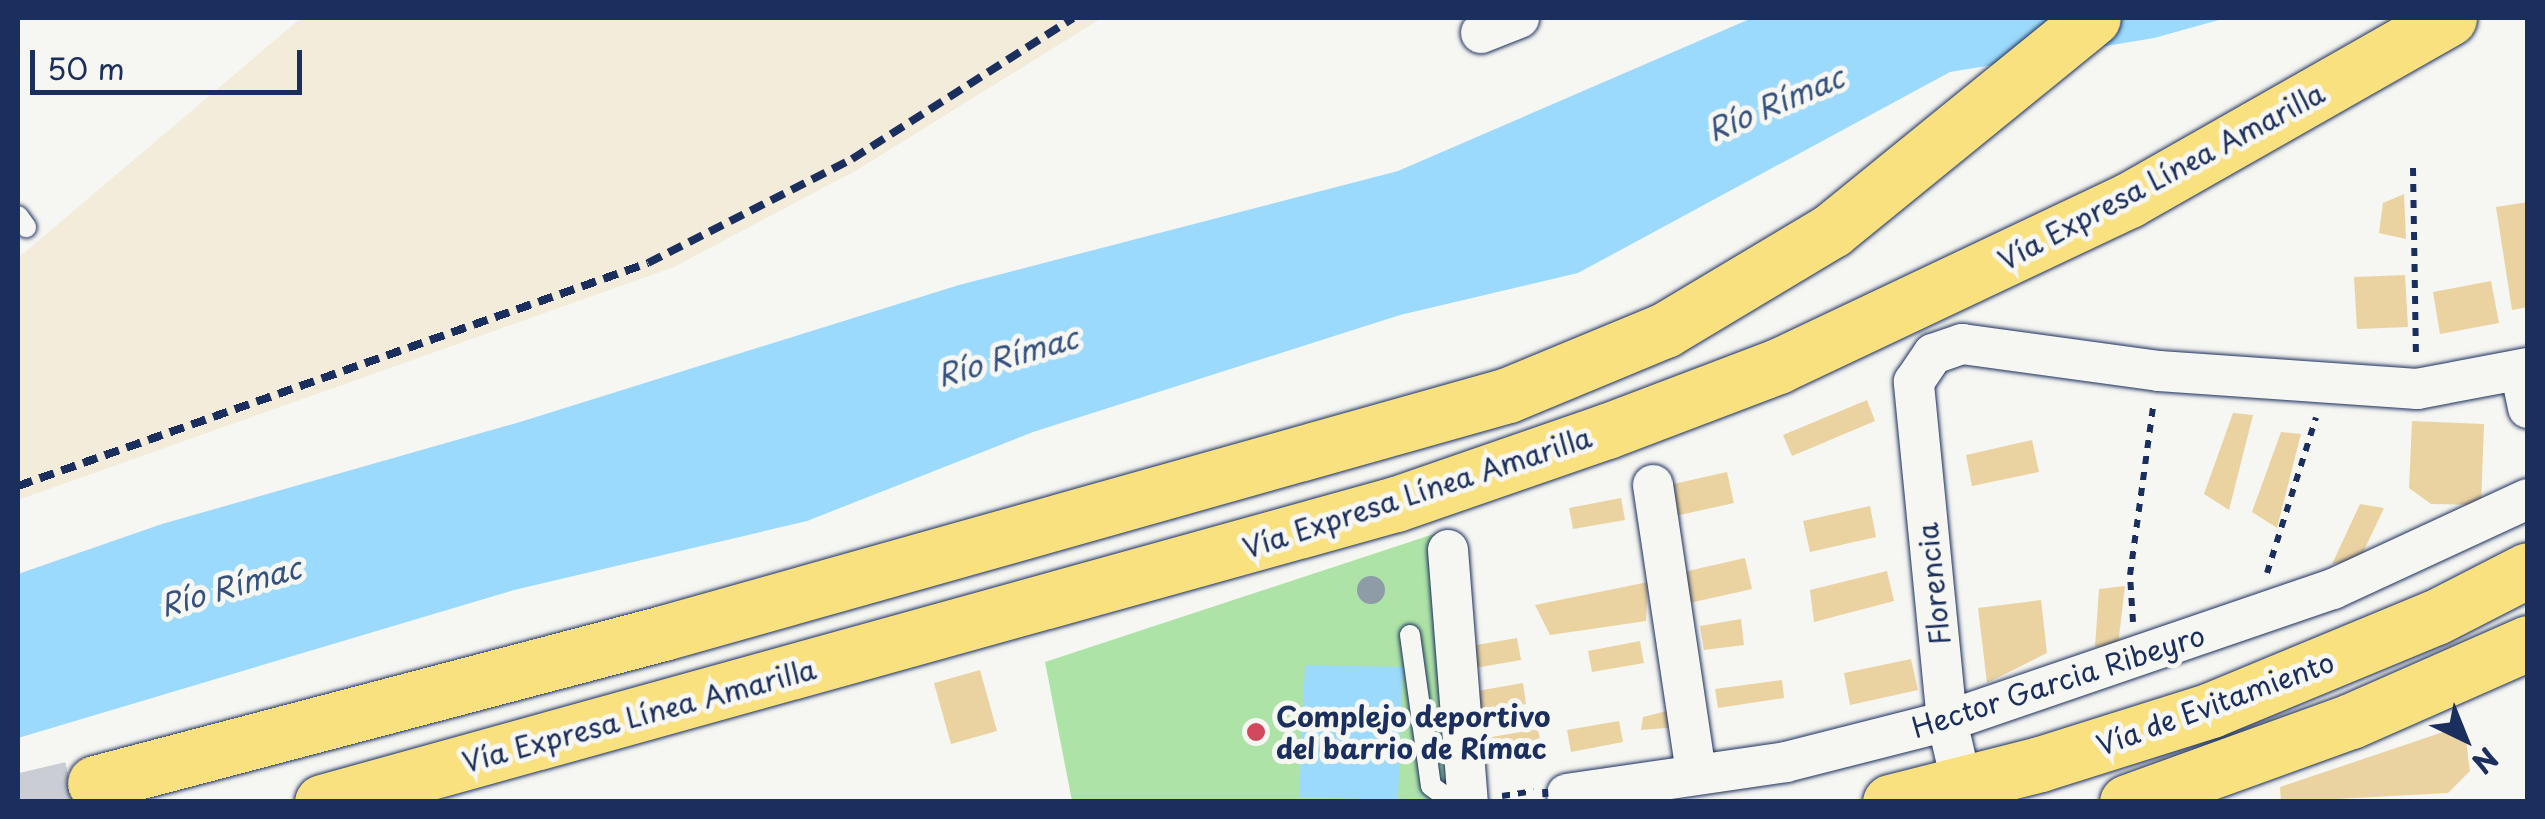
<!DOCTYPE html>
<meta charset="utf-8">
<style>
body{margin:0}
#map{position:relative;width:2545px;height:819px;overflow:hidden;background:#f6f6f2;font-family:"Playpen Sans",sans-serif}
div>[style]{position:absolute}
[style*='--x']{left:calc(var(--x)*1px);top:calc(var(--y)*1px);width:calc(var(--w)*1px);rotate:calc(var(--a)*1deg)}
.built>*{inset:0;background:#f3ecda}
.green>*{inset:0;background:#ade3a6}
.water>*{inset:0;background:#9bdafd}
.building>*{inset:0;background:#ebd3a1}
.highway-tunnel>*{height:55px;margin-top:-27.5px;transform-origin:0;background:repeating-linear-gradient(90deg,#caced4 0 55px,transparent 0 83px)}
.path>*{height:6px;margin-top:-3px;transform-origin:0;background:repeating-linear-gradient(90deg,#1b2f5e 0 8px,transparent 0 16px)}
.roads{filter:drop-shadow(0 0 2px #1b2f5e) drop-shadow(0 0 2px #1b2f5e)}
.lane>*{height:20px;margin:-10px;padding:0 10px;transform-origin:10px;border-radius:10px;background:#f6f6f2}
.street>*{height:40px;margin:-20px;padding:0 20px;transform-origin:20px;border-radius:20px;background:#f6f6f2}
.highway>*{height:55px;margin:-27.5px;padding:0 27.5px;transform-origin:27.5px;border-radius:27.5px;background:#fae180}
.rail>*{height:8px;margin-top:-4px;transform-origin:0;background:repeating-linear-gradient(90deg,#1b2f5e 0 15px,transparent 0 23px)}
.path-bridge>*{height:6px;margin-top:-3px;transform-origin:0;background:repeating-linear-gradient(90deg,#1b2f5e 0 8px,transparent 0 16px)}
.trees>*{width:28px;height:28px;margin:-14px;border-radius:50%;background:#8e9ca8}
.dots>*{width:28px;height:28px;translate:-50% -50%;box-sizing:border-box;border:5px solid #f6f6f2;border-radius:50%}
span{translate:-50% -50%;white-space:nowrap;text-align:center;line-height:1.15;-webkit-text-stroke:10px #f6f6f2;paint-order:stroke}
.street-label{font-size:28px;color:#1b2f5e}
.poi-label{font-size:28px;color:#1b2f5e;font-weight:700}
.left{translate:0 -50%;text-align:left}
.water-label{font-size:30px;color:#35517e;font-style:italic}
.frame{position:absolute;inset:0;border:20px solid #1b2f5e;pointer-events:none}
.north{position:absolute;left:2415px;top:689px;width:100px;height:100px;-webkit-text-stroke:8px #f6f6f2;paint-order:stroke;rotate:137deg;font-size:28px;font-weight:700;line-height:40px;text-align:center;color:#1b2f5e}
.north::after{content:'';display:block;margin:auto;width:35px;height:45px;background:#1b2f5e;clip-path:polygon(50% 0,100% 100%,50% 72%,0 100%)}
.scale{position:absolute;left:30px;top:50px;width:272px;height:45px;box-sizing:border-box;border:5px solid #1b2f5e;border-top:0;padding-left:12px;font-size:30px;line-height:35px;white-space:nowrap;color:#1b2f5e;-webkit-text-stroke:8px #f6f6f2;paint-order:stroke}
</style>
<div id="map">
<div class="built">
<div style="clip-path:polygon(301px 18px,1102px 18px,857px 170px,674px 267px,18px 500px,18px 258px)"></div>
</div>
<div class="green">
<div style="clip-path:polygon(1440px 532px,1458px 801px,1072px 801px,1045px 662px)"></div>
</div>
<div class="water">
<div style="clip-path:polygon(1752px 18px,2226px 18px,2154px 38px,1950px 72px,1578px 273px,1400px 315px,1033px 432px,807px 521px,514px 590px,18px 738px,18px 574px,162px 524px,520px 422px,959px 285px,1398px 171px)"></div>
<div style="clip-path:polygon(1305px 665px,1403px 667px,1398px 800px,1299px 797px)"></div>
</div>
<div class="building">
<div style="clip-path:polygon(2404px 194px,2406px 239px,2379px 233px,2383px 203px)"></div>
<div style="clip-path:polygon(2528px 202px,2528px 307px,2512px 310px,2496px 207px)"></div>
<div style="clip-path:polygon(2405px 275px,2408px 327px,2357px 329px,2354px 277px)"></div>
<div style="clip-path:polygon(2491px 281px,2499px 323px,2440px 334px,2433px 292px)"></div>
<div style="clip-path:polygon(1867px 400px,1875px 421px,1792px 456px,1783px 435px)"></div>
<div style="clip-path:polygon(2233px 413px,2253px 415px,2229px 510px,2204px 494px)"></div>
<div style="clip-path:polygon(2412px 421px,2484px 424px,2481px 505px,2431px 504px,2409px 488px)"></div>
<div style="clip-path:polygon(2281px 432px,2301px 434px,2277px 528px,2252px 512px)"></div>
<div style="clip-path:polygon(2032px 440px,2039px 472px,1972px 486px,1966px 455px)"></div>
<div style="clip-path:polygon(1727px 472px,1734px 503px,1666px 518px,1660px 487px)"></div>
<div style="clip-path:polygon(1621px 498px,1625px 520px,1573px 529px,1569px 508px)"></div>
<div style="clip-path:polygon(2360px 504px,2384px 508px,2360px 559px,2332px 564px)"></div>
<div style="clip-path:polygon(1870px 506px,1876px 537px,1810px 552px,1803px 521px)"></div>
<div style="clip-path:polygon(1745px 558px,1752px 589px,1685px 604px,1679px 573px)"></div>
<div style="clip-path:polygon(1887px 571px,1894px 601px,1814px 622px,1810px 590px)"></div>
<div style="clip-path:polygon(1648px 582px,1646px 621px,1550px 635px,1535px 605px)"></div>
<div style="clip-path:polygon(2125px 586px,2118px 645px,2095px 647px,2099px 589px)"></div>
<div style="clip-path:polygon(2041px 600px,2047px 653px,1987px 683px,1978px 608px)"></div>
<div style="clip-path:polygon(1741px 619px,1744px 645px,1704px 650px,1700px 626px)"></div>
<div style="clip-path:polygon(1517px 638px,1521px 660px,1469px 669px,1465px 647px)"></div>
<div style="clip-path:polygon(1640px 641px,1644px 663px,1592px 672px,1588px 651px)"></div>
<div style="clip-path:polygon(1911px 659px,1918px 690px,1850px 705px,1844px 673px)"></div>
<div style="clip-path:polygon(980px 670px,997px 731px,951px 744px,934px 683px)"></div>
<div style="clip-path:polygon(1782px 680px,1784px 698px,1718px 708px,1715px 689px)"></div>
<div style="clip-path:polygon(1523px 683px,1526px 704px,1475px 714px,1471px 692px)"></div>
<div style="clip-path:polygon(1679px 708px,1678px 727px,1641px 730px,1643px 717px)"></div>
<div style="clip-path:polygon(1619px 721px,1623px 742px,1571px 752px,1567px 730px)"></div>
<div style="clip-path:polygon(2464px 725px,2470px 771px,2448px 793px,2281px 802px,2280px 787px)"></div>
<div style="clip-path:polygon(1538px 729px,1542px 750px,1490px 760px,1486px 738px)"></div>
</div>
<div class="highway-tunnel">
<div style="--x:18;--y:801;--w:79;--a:-13.2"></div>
</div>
<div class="path">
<div style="--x:2413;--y:168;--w:184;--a:89.1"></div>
<div style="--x:2267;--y:573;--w:163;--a:-72.5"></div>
<div style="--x:2133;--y:622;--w:47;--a:-93.7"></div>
<div style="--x:2130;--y:575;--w:171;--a:-82.2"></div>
<div style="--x:1502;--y:796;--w:32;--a:-9"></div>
</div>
<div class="roads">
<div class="lane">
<div style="--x:18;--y:216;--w:14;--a:54"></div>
<div style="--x:1410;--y:635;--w:152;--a:82.1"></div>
<div style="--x:1431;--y:786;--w:17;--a:36"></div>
<div style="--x:1445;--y:796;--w:23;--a:5"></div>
</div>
<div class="street">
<div style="--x:1481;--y:33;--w:41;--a:-21.5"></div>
<div style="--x:2520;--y:370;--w:39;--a:78"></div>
<div style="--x:1653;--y:485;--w:291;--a:81.5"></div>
<div style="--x:1448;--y:550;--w:253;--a:85.5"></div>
<div style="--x:1962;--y:785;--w:66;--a:-103.2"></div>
<div style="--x:1947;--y:721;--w:341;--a:-95.6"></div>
<div style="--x:1914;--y:382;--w:34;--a:-56"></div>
<div style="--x:1933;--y:354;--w:31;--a:-19"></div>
<div style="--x:1962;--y:344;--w:199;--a:7.8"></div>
<div style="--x:2159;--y:371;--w:259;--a:4"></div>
<div style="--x:2417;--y:389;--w:113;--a:-10.7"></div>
<div style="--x:1567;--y:794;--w:221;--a:-8.3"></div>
<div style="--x:1786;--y:762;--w:166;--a:-14.3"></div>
<div style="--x:1947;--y:721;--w:408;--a:-18.9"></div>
<div style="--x:2333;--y:589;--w:215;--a:-24.8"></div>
</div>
<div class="highway">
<div style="--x:95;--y:783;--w:587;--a:-14.79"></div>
<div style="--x:663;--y:633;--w:878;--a:-15.73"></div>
<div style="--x:1508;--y:395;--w:170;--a:-22.5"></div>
<div style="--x:1665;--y:330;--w:195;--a:-30.9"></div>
<div style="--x:1832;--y:230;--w:336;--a:-39.1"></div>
<div style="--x:322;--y:802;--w:1115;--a:-15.51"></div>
<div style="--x:1396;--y:504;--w:223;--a:-19.1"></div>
<div style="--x:1607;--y:431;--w:183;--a:-20.8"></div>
<div style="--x:1778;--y:366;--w:388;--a:-25.3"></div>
<div style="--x:2129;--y:200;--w:368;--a:-29.6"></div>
<div style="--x:1890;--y:802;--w:155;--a:-14.2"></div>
<div style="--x:2040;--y:764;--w:179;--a:-17.5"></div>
<div style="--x:2211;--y:710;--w:243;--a:-22.5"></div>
<div style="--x:2436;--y:617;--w:103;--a:-27.1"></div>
<div style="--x:2127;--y:802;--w:238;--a:-19.9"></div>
<div style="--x:2351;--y:721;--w:193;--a:-23.8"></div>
</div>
</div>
<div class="rail">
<div style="--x:18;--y:486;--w:668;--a:-19.49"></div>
<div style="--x:648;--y:263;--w:229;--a:-27"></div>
<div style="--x:852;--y:159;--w:262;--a:-32.5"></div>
</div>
<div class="path-bridge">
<div style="--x:1545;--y:789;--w:13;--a:86"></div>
</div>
<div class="trees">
<div style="left:1371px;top:590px"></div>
</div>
<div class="dots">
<div style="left:1256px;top:732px;background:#d1495b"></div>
</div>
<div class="street-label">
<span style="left:2161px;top:176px;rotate:-28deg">Vía Expresa Línea Amarilla</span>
<span style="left:1417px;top:492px;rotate:-18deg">Vía Expresa Línea Amarilla</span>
<span style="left:1933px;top:584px;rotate:-96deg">Florencia</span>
<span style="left:2058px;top:681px;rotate:-18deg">Hector Garcia Ribeyro</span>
<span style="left:2215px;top:703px;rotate:-20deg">Vía de Evitamiento</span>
<span style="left:639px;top:715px;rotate:-15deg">Vía Expresa Línea Amarilla</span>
</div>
<div class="poi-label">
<span class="left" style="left:1276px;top:732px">Complejo deportivo<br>del barrio de Rímac</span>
</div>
<div class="water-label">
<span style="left:1775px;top:103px;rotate:-23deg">Río Rímac</span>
<span style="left:1007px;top:356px;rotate:-16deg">Río Rímac</span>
<span style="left:230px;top:586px;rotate:-16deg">Río Rímac</span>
</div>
<div class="frame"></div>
<div class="north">N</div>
<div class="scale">50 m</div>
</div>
